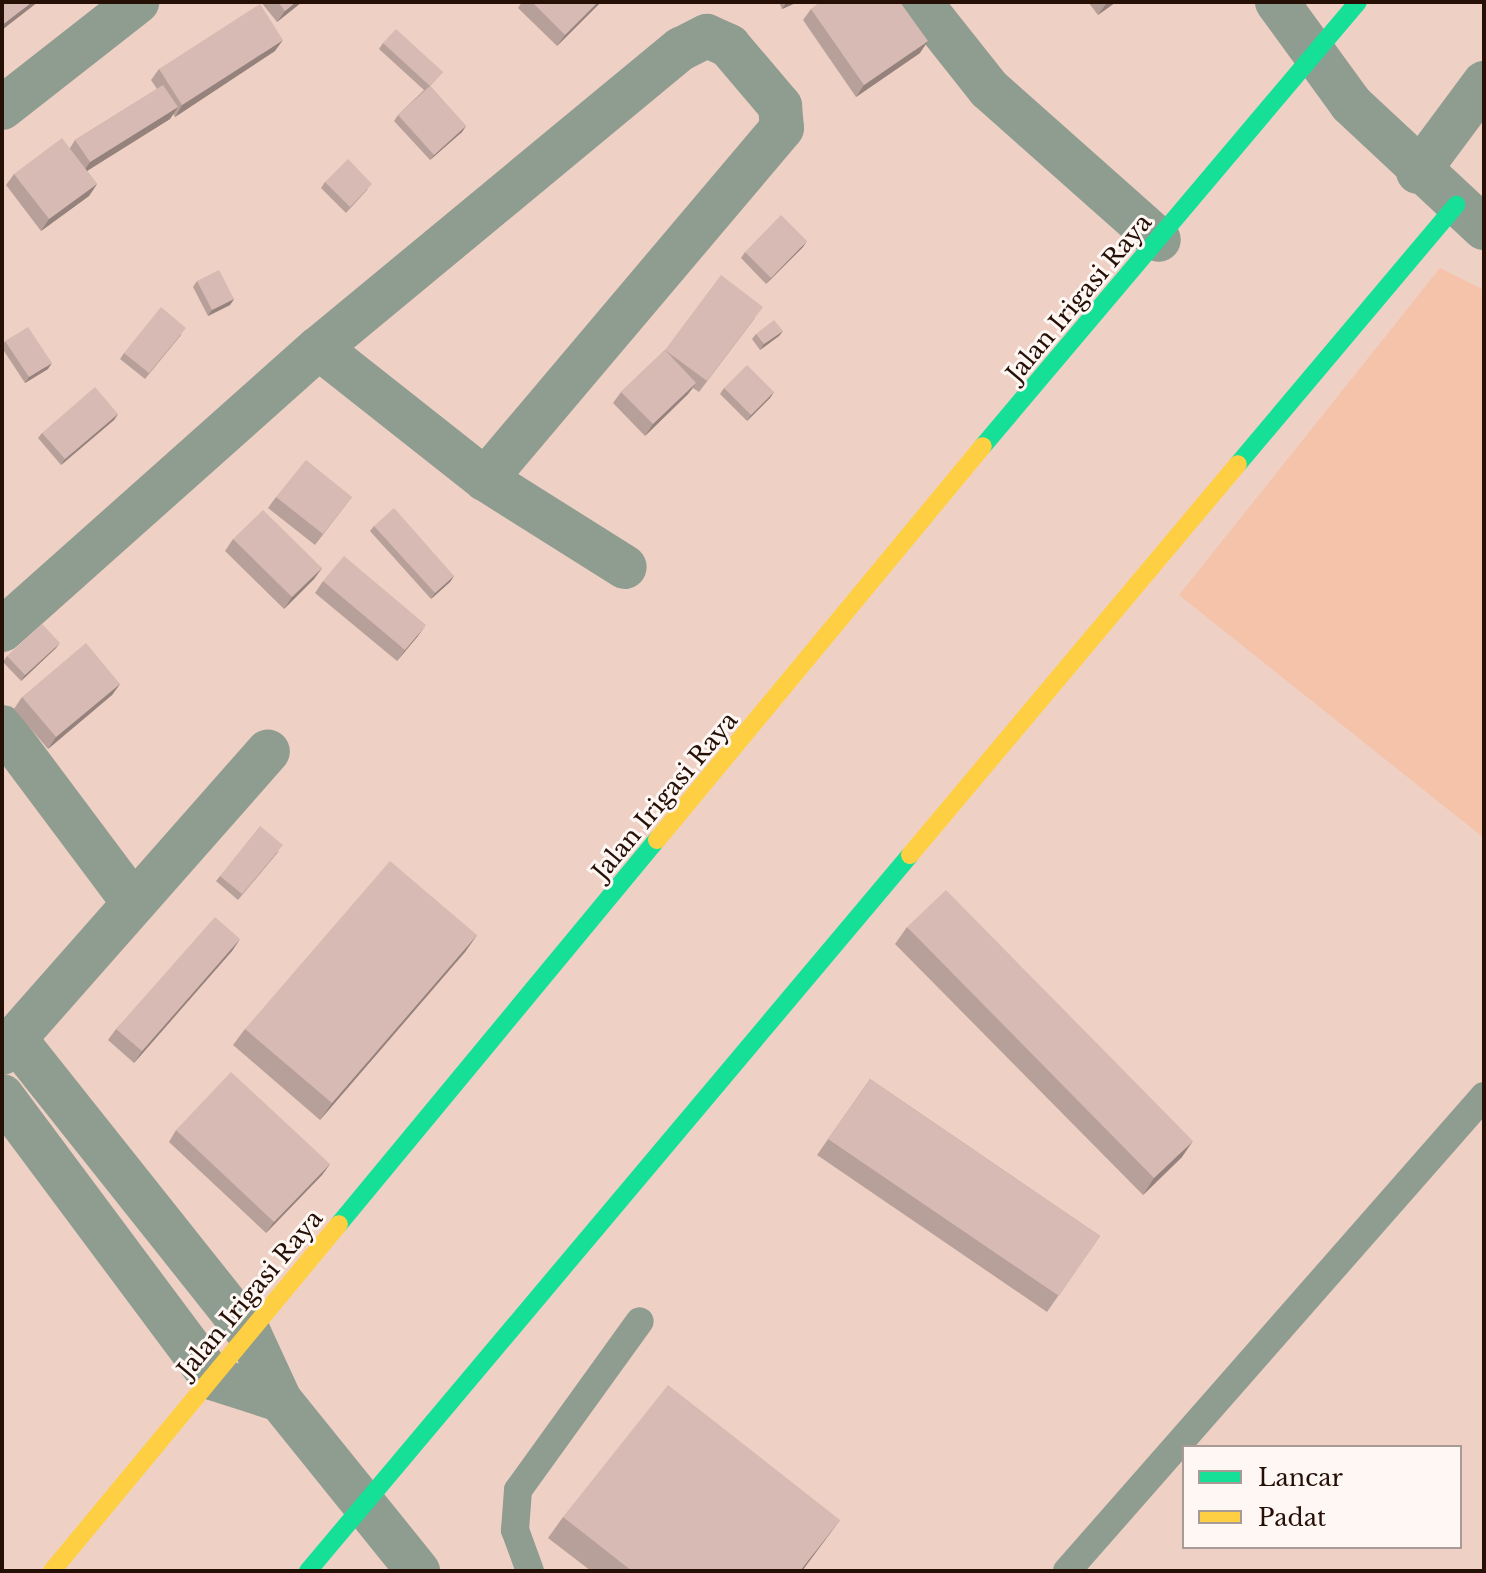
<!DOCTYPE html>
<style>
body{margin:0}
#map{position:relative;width:1486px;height:1573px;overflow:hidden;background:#eed1c4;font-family:"Libre Baskerville",serif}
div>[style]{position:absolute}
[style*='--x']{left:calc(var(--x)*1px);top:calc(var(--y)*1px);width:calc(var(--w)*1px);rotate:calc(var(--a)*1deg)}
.green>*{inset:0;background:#f5c2aa}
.lane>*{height:28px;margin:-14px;padding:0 14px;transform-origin:14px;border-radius:14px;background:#8f9c90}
.street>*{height:44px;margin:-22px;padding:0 22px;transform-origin:22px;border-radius:22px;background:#8f9c90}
.fast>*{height:18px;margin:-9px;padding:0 9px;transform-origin:9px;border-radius:9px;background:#16e098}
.slow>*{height:18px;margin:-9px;padding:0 9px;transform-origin:9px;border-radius:9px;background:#ffcf43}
.wall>*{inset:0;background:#b8a09a}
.shaded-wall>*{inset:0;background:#96827d}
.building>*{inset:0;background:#d6bab3}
span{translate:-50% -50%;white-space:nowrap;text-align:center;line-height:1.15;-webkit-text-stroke:6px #fef7f4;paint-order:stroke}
.street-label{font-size:24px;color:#261006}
.frame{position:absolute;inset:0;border:4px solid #261006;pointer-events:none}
.legend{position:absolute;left:1182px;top:1445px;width:280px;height:104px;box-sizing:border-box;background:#fef7f4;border:2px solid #a89b95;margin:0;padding:10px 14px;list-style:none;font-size:24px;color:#261006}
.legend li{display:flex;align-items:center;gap:16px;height:40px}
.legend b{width:40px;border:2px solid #a89b95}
</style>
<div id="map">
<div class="green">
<div style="clip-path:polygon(1440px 268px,1484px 290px,1484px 838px,1179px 595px)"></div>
</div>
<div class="lane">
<div style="--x:530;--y:1571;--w:44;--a:-110.1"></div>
<div style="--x:515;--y:1530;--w:40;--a:-85.7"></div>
<div style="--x:518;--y:1490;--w:208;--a:-54.2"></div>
<div style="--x:1067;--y:1571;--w:632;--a:-48.72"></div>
</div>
<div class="street">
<div style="--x:920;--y:2;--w:111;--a:51.6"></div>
<div style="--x:989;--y:89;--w:227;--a:41.6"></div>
<div style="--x:1277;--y:2;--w:126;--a:54"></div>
<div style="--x:1351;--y:104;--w:182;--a:43"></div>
<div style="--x:2;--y:108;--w:172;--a:-38.1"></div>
<div style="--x:1418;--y:172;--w:111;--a:-53.4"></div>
<div style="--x:319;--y:348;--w:211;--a:38.3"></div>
<div style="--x:485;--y:479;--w:165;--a:32.2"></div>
<div style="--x:2;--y:630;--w:424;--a:-41.7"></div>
<div style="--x:319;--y:348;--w:470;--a:-39.6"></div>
<div style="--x:681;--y:49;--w:29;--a:-27"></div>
<div style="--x:707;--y:36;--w:24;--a:24"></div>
<div style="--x:729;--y:46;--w:79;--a:49.6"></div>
<div style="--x:780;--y:106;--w:22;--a:85"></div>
<div style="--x:782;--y:128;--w:460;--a:130.2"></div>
<div style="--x:2;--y:727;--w:219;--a:53.2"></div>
<div style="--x:2;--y:1053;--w:402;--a:-48.6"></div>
<div style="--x:2;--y:1096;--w:352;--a:53.3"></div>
<div style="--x:212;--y:1378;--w:71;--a:17.9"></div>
<div style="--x:280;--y:1400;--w:74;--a:-114.8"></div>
<div style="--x:249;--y:1333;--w:377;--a:-128.5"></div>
<div style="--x:280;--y:1400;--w:220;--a:51.1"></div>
</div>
<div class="fast">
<div style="--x:983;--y:446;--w:581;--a:-49.82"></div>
<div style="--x:1238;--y:464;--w:339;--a:-49.9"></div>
<div style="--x:339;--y:1224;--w:499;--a:-50.4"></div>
<div style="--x:308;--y:1571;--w:935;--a:-49.94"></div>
</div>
<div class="slow">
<div style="--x:657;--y:840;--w:511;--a:-50.4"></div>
<div style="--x:910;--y:855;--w:510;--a:-50.01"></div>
<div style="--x:52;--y:1571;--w:450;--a:-50.4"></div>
</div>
<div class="wall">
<div style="clip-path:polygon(261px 2px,302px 2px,277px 22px)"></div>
<div style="clip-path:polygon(522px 2px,601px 2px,557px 46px,518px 8px)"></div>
<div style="clip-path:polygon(779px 2px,798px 2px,782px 9px)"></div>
<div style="clip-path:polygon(1088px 2px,1116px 2px,1098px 15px)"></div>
<div style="clip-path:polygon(811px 9px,920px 53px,856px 97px,803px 20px)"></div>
<div style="clip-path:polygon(383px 43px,443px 72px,430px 86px,466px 126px,462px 132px,430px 160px,394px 121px,398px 115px,424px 90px,379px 49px)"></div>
<div style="clip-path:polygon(275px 51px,175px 117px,173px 114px,170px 119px,87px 171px,97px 184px,89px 196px,41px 231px,6px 185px,14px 174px,70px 148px,75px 140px,157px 89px,151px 80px,159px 69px)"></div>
<div style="clip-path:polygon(325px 182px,368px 189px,346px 213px,321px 188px)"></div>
<div style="clip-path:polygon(803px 247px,766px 284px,741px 258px,745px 252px)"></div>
<div style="clip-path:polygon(197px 281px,234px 299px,230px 305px,208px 316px,193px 287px)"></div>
<div style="clip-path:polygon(755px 318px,699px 392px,693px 388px,688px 394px,645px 436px,613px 403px,621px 392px,665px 350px)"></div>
<div style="clip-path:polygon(783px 331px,779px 336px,760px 350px,752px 339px,756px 334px)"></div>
<div style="clip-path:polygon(182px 334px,145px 379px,120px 359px,124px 353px)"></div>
<div style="clip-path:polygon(5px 341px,48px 369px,25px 383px,2px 348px)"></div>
<div style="clip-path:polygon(724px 388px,774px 392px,770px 398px,747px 421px,720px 394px)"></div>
<div style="clip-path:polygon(118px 414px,114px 420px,61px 465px,38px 438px,42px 433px)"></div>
<div style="clip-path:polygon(276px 497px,352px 497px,315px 545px,268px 508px)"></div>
<div style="clip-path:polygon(374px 526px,454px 576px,450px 582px,431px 599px,370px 531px)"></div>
<div style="clip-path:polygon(233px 539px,322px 568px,314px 579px,284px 609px,225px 551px)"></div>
<div style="clip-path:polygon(323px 581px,418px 636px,397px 661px,315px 593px)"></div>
<div style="clip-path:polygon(56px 648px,21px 681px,3px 662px,7px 656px)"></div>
<div style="clip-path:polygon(120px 684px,112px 695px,48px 749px,14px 709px,22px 697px)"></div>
<div style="clip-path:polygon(279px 851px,238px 900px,216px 881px,220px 876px)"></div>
<div style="clip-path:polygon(907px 927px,1182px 1157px,1143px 1195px,895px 944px)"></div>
<div style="clip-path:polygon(477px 935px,465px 952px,320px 1120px,233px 1045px,245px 1029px)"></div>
<div style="clip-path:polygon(240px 939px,232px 951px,134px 1063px,108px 1040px,116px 1029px)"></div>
<div style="clip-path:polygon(870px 1079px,1100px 1236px,1047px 1312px,817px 1155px)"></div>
<div style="clip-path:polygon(176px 1130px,330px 1164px,322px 1175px,266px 1233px,169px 1142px)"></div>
<div style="clip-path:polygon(563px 1517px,840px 1520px,802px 1571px,591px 1571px,548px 1538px)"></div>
</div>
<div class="shaded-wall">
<div style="clip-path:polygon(32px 2px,38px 2px,2px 30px,2px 25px)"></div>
<div style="clip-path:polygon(296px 2px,302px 2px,277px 22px,285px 11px)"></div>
<div style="clip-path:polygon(598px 2px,601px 2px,557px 46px,565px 35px)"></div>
<div style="clip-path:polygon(787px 2px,798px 2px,782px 9px)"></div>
<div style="clip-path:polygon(1108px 2px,1116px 2px,1098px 15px,1106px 4px)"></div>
<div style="clip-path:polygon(283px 40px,275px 51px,175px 117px,182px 105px)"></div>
<div style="clip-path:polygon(928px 41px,920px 53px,856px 97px,864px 85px)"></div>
<div style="clip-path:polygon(178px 107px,170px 119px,82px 174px,90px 162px)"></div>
<div style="clip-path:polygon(466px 126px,462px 132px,430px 160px,434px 155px)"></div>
<div style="clip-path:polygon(97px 184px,89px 196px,41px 231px,49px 219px)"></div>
<div style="clip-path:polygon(807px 241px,803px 247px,766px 284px,771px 278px)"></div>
<div style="clip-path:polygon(234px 299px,230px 305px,208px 316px,212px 310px)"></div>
<div style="clip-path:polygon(783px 331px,779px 336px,760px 350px,764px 344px)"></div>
<div style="clip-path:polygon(52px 363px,48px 369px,25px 383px,29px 377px)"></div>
<div style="clip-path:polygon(696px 383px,688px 394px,645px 436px,653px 424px)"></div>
<div style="clip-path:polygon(774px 392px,770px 398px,747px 421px,751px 415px)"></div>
<div style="clip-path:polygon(118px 414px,114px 420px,61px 465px,65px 459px)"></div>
<div style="clip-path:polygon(322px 568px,314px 579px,284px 609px,292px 597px)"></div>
<div style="clip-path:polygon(454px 576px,450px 582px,431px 599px,435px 593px)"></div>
<div style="clip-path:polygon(426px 625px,418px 636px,397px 661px,405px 650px)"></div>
<div style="clip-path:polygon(60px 643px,56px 648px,21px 681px,25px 675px)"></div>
<div style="clip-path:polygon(120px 684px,112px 695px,48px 749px,56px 737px)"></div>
<div style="clip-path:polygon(477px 935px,465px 952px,320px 1120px,332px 1103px)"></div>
<div style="clip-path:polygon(240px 939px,232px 951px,134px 1063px,142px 1051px)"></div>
<div style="clip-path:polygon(1193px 1141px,1182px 1157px,1143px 1195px,1154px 1178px)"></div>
<div style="clip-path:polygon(330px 1164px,322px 1175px,266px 1233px,274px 1222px)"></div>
<div style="clip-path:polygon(840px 1520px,802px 1571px,800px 1571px)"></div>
</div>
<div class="building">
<div style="clip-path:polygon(2px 2px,32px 2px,2px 25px)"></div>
<div style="clip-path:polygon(278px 2px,296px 2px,285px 11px)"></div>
<div style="clip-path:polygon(532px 2px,598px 2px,565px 35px)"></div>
<div style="clip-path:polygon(820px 2px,900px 2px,928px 41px,864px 85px,811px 9px)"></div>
<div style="clip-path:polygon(260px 4px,283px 40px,182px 105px,159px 69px)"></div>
<div style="clip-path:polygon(396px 29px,443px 72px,430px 86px,383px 43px)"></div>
<div style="clip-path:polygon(163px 85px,178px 107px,90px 162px,75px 140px)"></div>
<div style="clip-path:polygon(430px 86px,466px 126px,434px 155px,398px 115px)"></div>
<div style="clip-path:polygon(62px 138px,97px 184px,49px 219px,14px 174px)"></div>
<div style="clip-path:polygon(348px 159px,372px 184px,350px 207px,325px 182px)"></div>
<div style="clip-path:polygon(781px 215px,807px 241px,771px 278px,745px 252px)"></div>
<div style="clip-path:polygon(219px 270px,234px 299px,212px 310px,197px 281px)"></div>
<div style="clip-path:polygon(721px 275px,763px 307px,707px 381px,665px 350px)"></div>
<div style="clip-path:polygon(161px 307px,186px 328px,149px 373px,124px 353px)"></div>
<div style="clip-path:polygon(774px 320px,783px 331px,764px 344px,756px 334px)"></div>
<div style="clip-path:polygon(28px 327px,52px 363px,29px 377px,5px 341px)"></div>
<div style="clip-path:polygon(665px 350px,696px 383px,653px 424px,621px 392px)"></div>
<div style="clip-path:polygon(747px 365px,774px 392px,751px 415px,724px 388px)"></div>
<div style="clip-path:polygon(95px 387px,118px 414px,65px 459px,42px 433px)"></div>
<div style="clip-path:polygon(306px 460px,352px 497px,323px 534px,276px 497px)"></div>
<div style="clip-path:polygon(394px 508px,454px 576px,435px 593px,374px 526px)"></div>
<div style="clip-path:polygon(263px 510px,322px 568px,292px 597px,233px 539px)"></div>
<div style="clip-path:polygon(344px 556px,426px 625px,405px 650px,323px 581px)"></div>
<div style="clip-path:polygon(42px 624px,60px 643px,25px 675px,7px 656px)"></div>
<div style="clip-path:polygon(86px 643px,120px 684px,56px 737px,22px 697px)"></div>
<div style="clip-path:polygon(260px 826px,283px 845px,242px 894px,220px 876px)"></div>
<div style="clip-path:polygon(390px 861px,477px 935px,332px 1103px,245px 1029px)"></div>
<div style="clip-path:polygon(946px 890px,1193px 1141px,1154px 1178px,907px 927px)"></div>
<div style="clip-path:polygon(215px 917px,240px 939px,142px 1051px,116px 1029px)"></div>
<div style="clip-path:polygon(231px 1072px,330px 1164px,274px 1222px,176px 1130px)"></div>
<div style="clip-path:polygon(870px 1079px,1100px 1236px,1059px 1296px,828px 1139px)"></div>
<div style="clip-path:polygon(668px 1385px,840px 1520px,800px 1571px,632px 1571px,563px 1517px)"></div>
</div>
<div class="street-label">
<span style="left:1079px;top:298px;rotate:-50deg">Jalan Irigasi Raya</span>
<span style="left:665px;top:796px;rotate:-50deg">Jalan Irigasi Raya</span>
<span style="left:250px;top:1294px;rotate:-50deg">Jalan Irigasi Raya</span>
</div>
<div class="frame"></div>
<ul class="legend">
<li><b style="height:10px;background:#16e098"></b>Lancar</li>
<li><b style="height:10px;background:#ffcf43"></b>Padat</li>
</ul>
</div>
